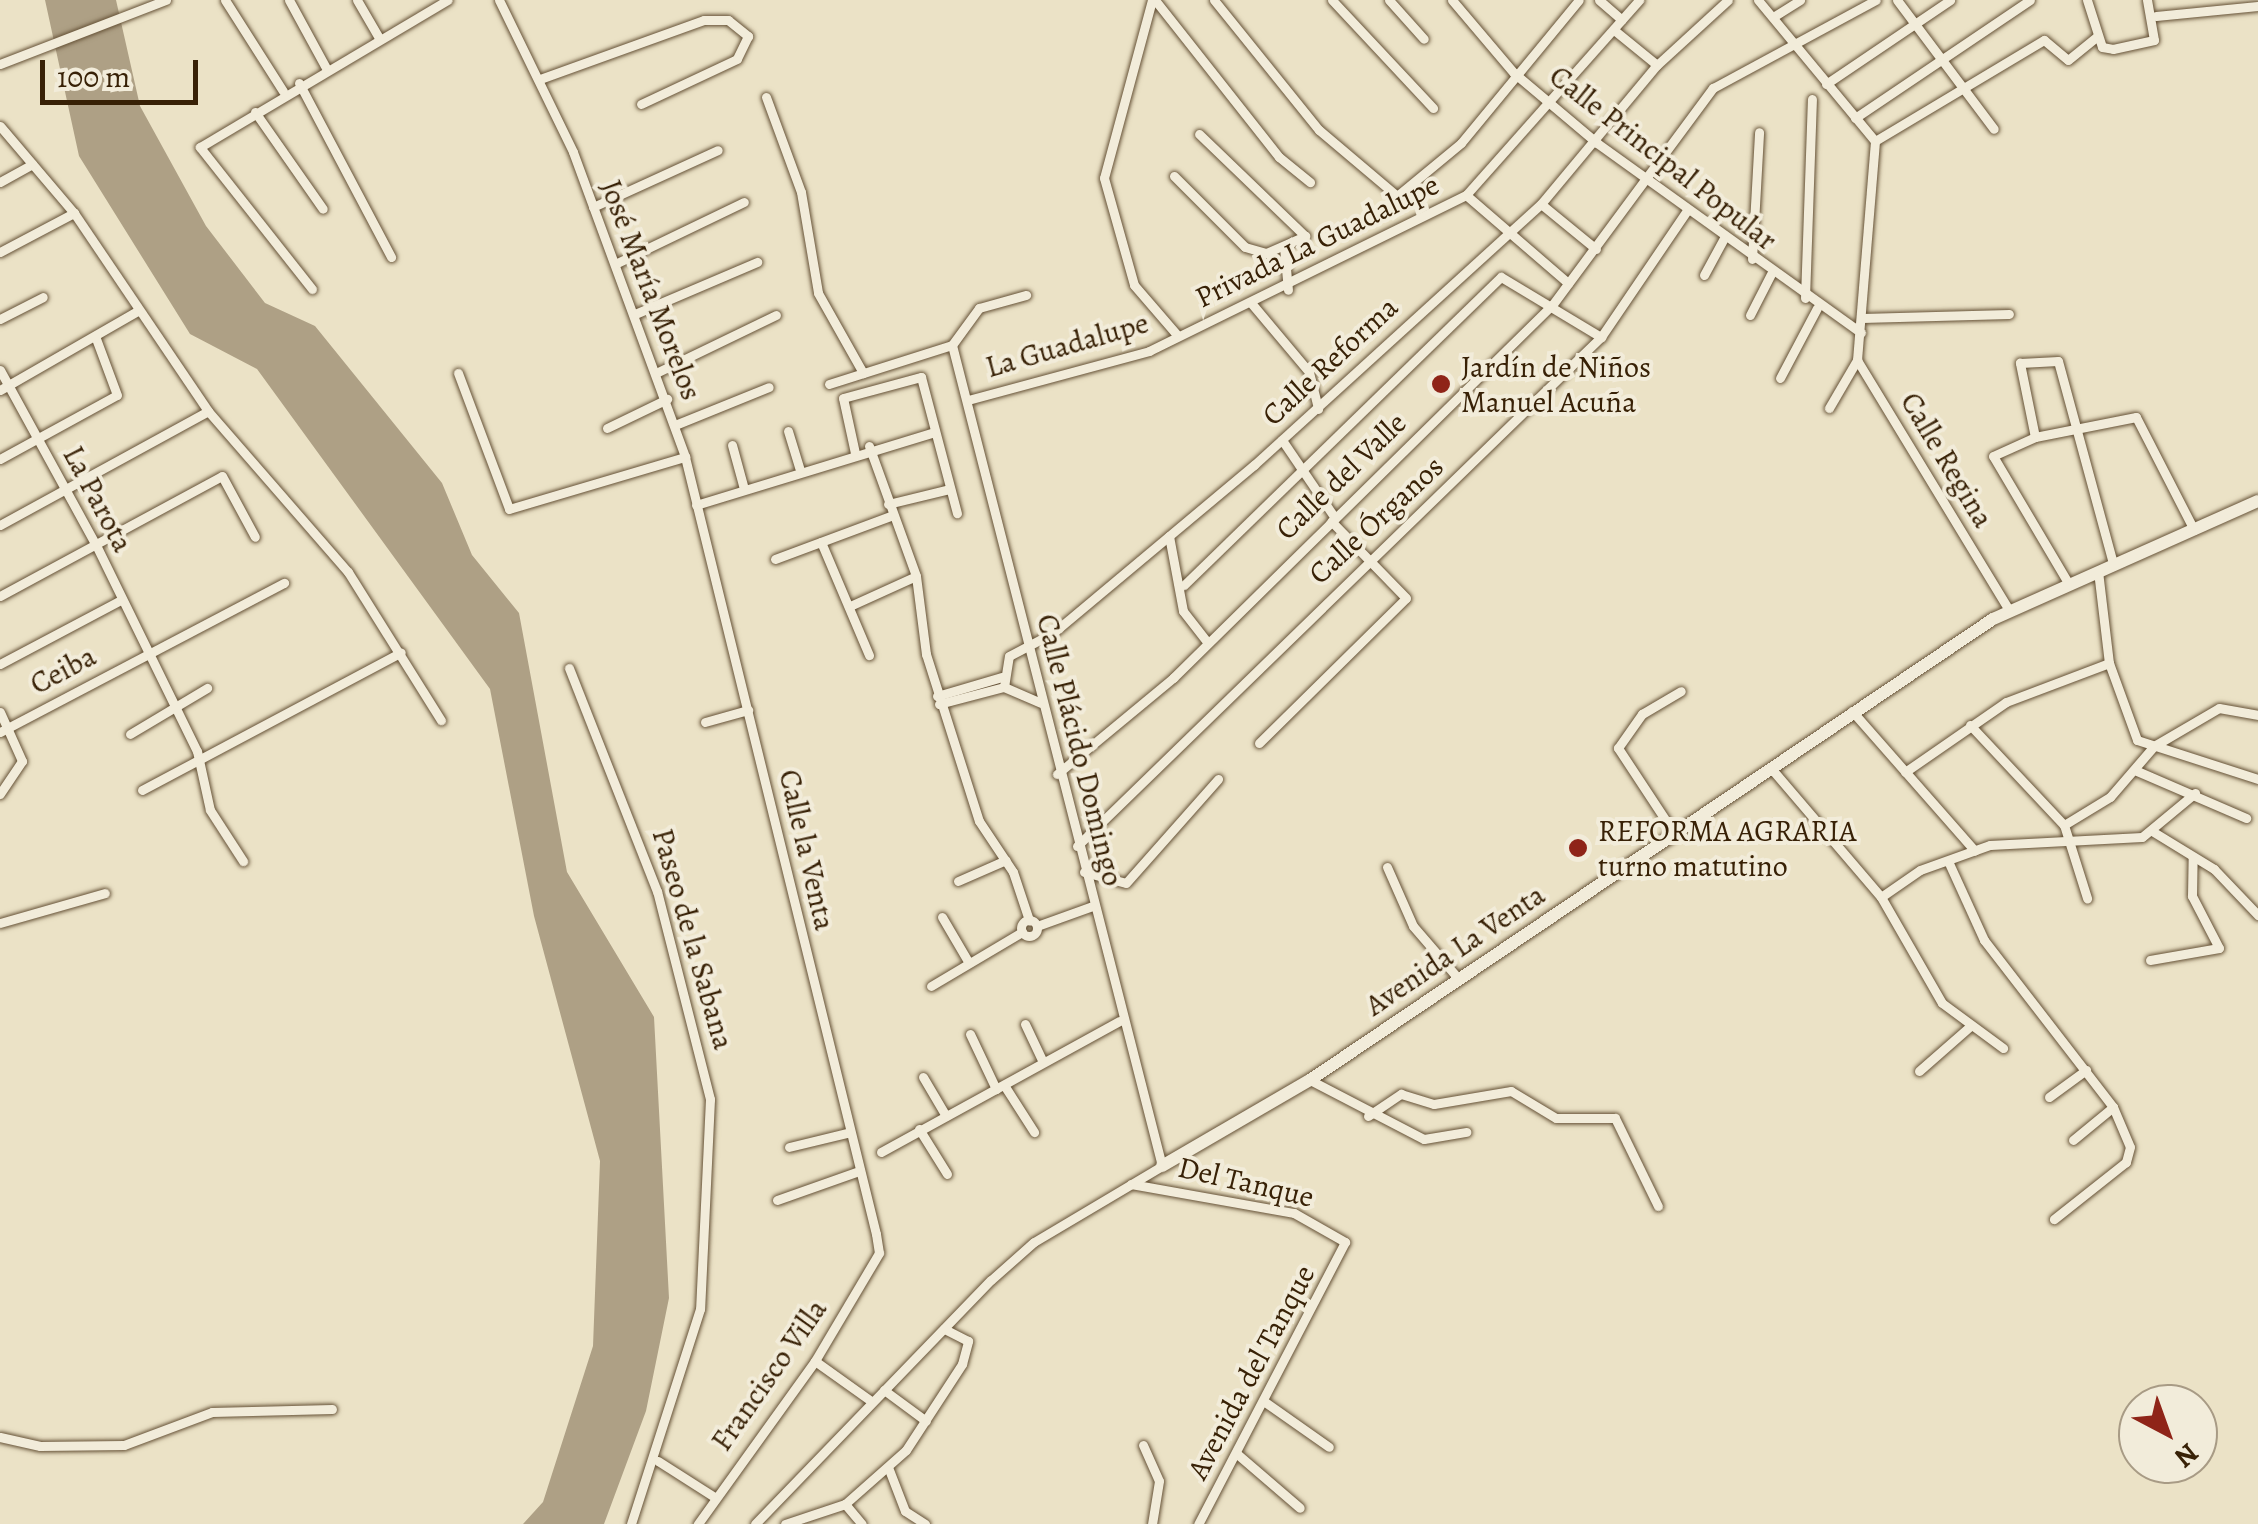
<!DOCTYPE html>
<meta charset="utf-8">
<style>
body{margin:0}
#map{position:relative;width:2258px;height:1524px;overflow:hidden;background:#ebe2c6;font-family:Alegreya,serif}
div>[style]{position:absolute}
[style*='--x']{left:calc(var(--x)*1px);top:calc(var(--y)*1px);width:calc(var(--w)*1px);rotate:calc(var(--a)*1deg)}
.water>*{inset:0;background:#aea085}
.roads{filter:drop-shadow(0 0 2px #655136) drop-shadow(0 0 2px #655136)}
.street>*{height:9px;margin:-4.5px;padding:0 4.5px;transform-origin:4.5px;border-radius:4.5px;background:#f2ecda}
.street>.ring{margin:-4.5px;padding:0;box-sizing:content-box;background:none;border:9px solid #f2ecda;border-radius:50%}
.secondary>*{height:12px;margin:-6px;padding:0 6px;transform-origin:6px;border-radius:6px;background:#f2ecda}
.dots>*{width:28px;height:28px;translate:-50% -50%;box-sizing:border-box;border:5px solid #f2ecda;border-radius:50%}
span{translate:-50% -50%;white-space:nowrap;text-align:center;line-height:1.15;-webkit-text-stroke:8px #f2ecda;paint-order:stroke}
.street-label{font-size:30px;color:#382106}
.poi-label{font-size:30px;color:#382106}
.left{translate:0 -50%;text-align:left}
.north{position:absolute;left:2118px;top:1384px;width:100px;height:100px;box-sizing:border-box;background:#f2ecda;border:2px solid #a89b85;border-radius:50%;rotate:139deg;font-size:28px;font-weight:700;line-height:40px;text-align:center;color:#382106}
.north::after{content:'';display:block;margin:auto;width:35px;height:45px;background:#8f2418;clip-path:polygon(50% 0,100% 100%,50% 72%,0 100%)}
.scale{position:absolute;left:40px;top:60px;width:158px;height:45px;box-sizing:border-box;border:5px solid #382106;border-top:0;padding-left:12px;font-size:30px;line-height:35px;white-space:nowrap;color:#382106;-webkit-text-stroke:8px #f2ecda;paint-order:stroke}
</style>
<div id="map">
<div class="water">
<div style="clip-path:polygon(45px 0,116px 0,140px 106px,206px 226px,265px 303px,315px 326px,442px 483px,472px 555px,519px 613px,567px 872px,654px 1017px,669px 1298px,646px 1411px,604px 1524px,523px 1524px,543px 1502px,593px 1346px,600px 1161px,534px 916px,490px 689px,257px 369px,190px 334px,79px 156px)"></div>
</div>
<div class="roads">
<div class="street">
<div style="--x:225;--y:0;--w:108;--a:57.5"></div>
<div style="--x:289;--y:0;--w:77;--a:61.4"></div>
<div style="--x:357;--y:0;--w:44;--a:59.9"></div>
<div style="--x:499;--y:0;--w:169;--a:64"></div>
<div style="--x:573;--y:152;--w:325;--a:69.8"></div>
<div style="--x:685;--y:457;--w:800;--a:76.19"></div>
<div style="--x:876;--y:1234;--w:19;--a:81"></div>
<div style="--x:879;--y:1253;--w:126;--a:120.7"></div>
<div style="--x:815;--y:1361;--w:201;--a:125.7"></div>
<div style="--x:1152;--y:0;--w:184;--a:105.1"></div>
<div style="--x:1104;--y:178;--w:111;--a:74.3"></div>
<div style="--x:1134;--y:285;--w:67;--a:49.2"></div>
<div style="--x:1155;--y:0;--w:200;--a:51.7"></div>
<div style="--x:1279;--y:157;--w:40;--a:39"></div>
<div style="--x:1214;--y:0;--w:167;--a:51.1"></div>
<div style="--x:1319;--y:130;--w:102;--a:40.2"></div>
<div style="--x:1397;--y:196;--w:83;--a:-39.6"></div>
<div style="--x:1461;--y:143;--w:185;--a:-50.5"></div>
<div style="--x:1332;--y:0;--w:148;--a:46.9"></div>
<div style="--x:1389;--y:0;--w:52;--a:48.1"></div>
<div style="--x:1452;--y:0;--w:96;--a:49.7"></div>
<div style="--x:1514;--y:73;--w:109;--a:40.1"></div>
<div style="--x:1597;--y:143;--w:325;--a:35.7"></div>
<div style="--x:1599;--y:0;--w:30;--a:41"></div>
<div style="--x:1758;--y:0;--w:183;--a:50.3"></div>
<div style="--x:1875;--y:141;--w:220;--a:94.7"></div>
<div style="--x:1857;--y:360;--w:293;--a:58.7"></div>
<div style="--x:1897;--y:0;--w:161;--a:53.1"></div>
<div style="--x:2087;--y:0;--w:49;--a:72.3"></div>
<div style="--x:2102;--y:47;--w:11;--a:10"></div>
<div style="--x:2113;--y:49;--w:42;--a:-12.4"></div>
<div style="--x:2154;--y:40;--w:41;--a:-99.9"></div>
<div style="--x:2156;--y:16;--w:102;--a:-5.6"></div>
<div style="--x:1773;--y:17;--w:32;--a:-32"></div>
<div style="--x:1614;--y:30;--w:55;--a:39.1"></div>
<div style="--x:0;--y:64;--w:178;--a:-21.1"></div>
<div style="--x:540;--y:79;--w:174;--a:-19.8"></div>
<div style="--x:704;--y:20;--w:24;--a:0"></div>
<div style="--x:728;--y:20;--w:26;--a:39"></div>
<div style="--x:748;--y:36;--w:25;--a:116"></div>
<div style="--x:737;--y:59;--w:106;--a:154.9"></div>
<div style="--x:299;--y:83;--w:197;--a:62.1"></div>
<div style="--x:1826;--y:84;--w:150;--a:-34.1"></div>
<div style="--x:766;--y:97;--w:101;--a:69.8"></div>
<div style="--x:801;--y:192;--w:102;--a:80.4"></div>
<div style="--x:818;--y:293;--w:92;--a:60.6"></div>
<div style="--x:255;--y:112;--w:118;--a:55"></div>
<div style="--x:1855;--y:118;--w:211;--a:-34"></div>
<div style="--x:0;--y:126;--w:114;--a:49.6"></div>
<div style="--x:74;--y:213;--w:239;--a:55.9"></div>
<div style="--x:208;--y:411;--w:213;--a:49"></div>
<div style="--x:348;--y:572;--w:175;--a:57.9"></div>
<div style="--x:1875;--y:141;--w:197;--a:-30.9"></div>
<div style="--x:2044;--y:40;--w:31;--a:40"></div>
<div style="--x:2068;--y:60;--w:38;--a:-39"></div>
<div style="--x:1174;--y:176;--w:100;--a:45"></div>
<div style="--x:1245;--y:247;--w:22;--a:16"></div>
<div style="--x:1266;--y:253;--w:43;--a:-23.6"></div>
<div style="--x:1305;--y:236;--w:147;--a:-136.1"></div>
<div style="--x:0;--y:182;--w:37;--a:-29"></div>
<div style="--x:1466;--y:195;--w:135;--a:40.8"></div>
<div style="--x:1541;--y:204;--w:71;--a:39.3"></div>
<div style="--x:593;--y:207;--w:137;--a:-24.5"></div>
<div style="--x:1284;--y:247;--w:43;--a:84.7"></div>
<div style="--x:0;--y:252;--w:84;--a:-27.8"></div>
<div style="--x:1752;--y:259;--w:127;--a:-86.8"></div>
<div style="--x:615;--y:264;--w:143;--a:-25.7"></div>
<div style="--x:1704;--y:275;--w:42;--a:-61.6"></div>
<div style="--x:312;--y:289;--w:181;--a:-128.3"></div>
<div style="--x:200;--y:147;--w:288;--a:-30.7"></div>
<div style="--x:1805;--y:298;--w:199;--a:-88"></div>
<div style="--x:1252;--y:304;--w:89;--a:50"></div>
<div style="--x:1309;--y:372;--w:38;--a:76"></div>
<div style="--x:635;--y:314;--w:133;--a:-23.1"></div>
<div style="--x:1750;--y:315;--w:46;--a:-62.9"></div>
<div style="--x:1862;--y:318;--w:147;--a:-1.6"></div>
<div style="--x:0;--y:319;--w:48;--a:-27.1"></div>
<div style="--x:0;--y:370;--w:200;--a:61.3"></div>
<div style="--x:96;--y:545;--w:229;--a:63.9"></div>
<div style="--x:197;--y:751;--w:60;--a:77.6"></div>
<div style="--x:210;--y:810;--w:61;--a:57.1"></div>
<div style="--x:658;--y:372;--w:131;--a:-25.8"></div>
<div style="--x:458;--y:373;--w:145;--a:69.4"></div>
<div style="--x:509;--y:509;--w:184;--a:-16.5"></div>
<div style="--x:1780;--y:378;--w:79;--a:-62.1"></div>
<div style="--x:829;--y:384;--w:129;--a:-17.6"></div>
<div style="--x:952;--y:345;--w:46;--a:-53.9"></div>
<div style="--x:979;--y:308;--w:49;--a:-15.5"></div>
<div style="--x:0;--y:390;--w:160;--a:-29.9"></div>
<div style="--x:968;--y:400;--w:188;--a:-15.1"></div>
<div style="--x:1149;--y:351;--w:353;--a:-26.2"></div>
<div style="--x:1466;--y:195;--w:261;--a:-48.4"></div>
<div style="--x:1829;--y:408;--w:56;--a:-59.7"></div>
<div style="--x:675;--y:425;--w:101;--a:-22"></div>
<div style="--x:607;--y:428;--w:67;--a:-25.8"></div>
<div style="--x:788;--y:431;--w:39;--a:73"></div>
<div style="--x:2035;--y:437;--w:76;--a:-101.5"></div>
<div style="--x:2020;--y:363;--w:38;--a:-3"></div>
<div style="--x:2058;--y:361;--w:209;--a:74.8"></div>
<div style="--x:1282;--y:440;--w:94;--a:55.8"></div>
<div style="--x:732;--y:445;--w:46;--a:74.7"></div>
<div style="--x:869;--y:446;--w:138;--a:70.1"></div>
<div style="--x:916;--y:576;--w:79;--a:82.7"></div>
<div style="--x:926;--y:654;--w:175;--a:72.4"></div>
<div style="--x:979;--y:821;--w:61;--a:56.3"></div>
<div style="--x:1013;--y:872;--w:51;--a:71.6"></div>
<div style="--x:855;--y:453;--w:56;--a:-102.3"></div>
<div style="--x:843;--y:398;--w:81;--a:-15.1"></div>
<div style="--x:921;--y:377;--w:141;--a:75.2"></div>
<div style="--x:0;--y:459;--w:133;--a:-28.7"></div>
<div style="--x:117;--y:395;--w:63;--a:-110.4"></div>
<div style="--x:888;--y:504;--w:64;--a:-13.6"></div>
<div style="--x:696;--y:505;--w:250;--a:-17"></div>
<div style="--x:0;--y:525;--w:237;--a:-28.7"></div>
<div style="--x:1169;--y:536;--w:76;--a:79.4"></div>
<div style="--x:1183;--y:611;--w:39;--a:52"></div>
<div style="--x:821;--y:542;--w:123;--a:67"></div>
<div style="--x:775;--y:559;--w:126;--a:-20.4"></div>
<div style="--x:2098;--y:571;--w:93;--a:83.2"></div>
<div style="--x:2109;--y:663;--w:82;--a:70"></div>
<div style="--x:2137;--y:740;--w:127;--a:17.9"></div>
<div style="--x:2067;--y:581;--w:145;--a:-120.6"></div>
<div style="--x:1993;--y:456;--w:46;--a:-24.3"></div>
<div style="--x:2035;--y:437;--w:103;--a:-11.2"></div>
<div style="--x:2136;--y:417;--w:127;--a:62.8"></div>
<div style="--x:1184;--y:585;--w:442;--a:-44.2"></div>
<div style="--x:1501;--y:277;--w:117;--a:31"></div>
<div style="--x:0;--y:596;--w:252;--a:-28.4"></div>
<div style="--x:222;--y:476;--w:69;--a:61.6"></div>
<div style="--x:850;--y:606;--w:72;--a:-24.4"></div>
<div style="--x:0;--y:664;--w:137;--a:-27.9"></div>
<div style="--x:569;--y:668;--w:240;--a:68.5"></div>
<div style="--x:657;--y:891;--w:215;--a:75.7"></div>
<div style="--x:710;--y:1099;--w:210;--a:92.7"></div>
<div style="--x:700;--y:1309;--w:226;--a:107.8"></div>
<div style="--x:1004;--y:687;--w:31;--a:-81"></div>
<div style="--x:1009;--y:656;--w:50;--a:-27.6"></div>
<div style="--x:1053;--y:633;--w:262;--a:-39.9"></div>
<div style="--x:1254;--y:465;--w:388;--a:-42.3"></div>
<div style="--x:1541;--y:204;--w:181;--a:-50.2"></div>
<div style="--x:1657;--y:65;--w:96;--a:-42.5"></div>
<div style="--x:1004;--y:687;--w:40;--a:23.4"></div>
<div style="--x:937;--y:696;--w:68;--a:-16.3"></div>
<div style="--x:939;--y:704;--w:67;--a:-14.7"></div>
<div style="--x:1852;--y:711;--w:186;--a:48.7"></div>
<div style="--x:0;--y:712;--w:54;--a:65.8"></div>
<div style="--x:22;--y:761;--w:40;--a:124"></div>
<div style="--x:705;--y:722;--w:45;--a:-15.6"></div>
<div style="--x:1970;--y:725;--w:137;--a:46.8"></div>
<div style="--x:2064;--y:825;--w:77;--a:72.5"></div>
<div style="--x:0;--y:732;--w:321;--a:-27.7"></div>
<div style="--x:130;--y:734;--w:90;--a:-30.9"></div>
<div style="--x:1259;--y:743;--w:206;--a:-44.6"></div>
<div style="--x:1406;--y:598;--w:107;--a:-134.2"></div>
<div style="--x:1770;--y:767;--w:171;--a:49.5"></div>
<div style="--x:1881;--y:897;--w:122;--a:60.1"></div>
<div style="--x:1942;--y:1003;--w:76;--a:36.4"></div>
<div style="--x:2137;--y:771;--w:119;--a:23.3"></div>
<div style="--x:1905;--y:772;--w:123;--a:-34.7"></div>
<div style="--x:2006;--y:702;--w:110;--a:-20.7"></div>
<div style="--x:1057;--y:774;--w:151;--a:-39.6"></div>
<div style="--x:1173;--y:678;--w:533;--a:-44.54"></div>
<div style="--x:1553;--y:304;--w:269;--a:-53.5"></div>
<div style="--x:1713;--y:88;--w:185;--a:-28.4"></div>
<div style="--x:142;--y:790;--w:293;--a:-28"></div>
<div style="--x:2064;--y:825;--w:54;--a:-31.3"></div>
<div style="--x:2110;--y:797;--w:67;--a:-49.2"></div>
<div style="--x:2154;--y:746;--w:75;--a:-30.3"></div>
<div style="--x:2219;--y:708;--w:40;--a:10"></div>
<div style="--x:2152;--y:831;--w:73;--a:31.5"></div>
<div style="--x:2214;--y:869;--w:64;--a:46.3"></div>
<div style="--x:1674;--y:833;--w:102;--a:-123.4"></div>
<div style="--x:1618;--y:748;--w:42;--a:-54.8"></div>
<div style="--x:1642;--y:714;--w:45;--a:-30.5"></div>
<div style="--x:1077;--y:846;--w:731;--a:-44.17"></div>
<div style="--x:1601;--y:337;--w:151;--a:-55.8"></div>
<div style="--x:1948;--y:861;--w:87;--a:65.5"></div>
<div style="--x:1984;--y:940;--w:211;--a:52.3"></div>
<div style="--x:2113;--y:1107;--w:43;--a:67"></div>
<div style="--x:2130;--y:1147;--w:16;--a:105"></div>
<div style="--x:2126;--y:1162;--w:92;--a:141.6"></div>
<div style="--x:1387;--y:867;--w:64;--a:66.2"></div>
<div style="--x:1413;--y:926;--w:67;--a:49.2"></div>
<div style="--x:1084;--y:872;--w:43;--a:14.7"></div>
<div style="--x:1126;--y:883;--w:139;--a:-48.5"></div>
<div style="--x:958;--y:881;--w:52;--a:-23.6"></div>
<div style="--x:1881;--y:897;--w:47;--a:-34.7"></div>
<div style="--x:1920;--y:870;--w:74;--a:-19.7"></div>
<div style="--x:1990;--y:845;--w:152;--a:-3"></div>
<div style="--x:2142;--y:837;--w:69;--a:-39.7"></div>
<div style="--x:942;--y:917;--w:53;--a:59.6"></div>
<div class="ring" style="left:1021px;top:920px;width:7px;height:7px"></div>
<div style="--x:0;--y:923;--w:109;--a:-15.9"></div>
<div style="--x:1037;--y:926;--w:59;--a:-19.7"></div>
<div style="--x:2150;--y:960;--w:70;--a:-9.9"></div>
<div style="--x:2219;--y:948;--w:59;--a:-117.4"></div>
<div style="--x:2192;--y:896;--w:39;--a:-89"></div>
<div style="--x:931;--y:986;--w:106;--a:-30.7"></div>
<div style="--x:1025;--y:1024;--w:42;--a:64.7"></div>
<div style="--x:970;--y:1034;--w:61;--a:64.7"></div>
<div style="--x:1919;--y:1071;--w:67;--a:-41.3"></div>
<div style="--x:923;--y:1077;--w:45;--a:59.5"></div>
<div style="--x:1310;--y:1080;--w:128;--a:27.4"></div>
<div style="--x:1424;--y:1139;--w:43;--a:-9.5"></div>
<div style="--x:1004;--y:1085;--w:56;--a:57.4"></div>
<div style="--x:2049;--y:1097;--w:46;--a:-36.1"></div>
<div style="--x:1368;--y:1116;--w:40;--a:-34"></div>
<div style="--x:1401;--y:1094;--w:34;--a:17"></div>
<div style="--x:1434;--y:1104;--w:78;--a:-9.6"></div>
<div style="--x:1511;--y:1091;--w:52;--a:31"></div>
<div style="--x:1556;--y:1118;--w:59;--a:0"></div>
<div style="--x:1615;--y:1118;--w:98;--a:64"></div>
<div style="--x:919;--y:1129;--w:53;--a:58.1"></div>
<div style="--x:2073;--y:1140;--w:52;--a:-39.5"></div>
<div style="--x:789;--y:1147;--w:60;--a:-13.6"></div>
<div style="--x:881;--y:1152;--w:272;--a:-28.8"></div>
<div style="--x:1131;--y:1184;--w:166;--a:10.1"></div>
<div style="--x:1294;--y:1213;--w:59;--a:29.6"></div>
<div style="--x:1345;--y:1242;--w:318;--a:117.5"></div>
<div style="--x:777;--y:1200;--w:84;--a:-19.5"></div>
<div style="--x:815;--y:1361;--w:69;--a:35.5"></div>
<div style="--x:884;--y:1390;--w:52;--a:36.4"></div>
<div style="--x:1265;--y:1402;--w:78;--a:35.1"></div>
<div style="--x:0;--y:1437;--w:41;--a:12.7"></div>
<div style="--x:40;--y:1446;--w:84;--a:-0.7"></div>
<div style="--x:124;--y:1445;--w:94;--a:-20.6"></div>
<div style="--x:212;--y:1412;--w:120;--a:-1.4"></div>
<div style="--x:1143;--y:1445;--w:39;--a:66"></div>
<div style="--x:1159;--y:1481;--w:44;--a:99.2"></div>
<div style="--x:1236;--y:1453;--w:84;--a:40.7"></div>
<div style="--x:658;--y:1461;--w:65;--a:32.5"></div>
<div style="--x:888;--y:1467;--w:47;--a:68.9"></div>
<div style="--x:905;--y:1511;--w:24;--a:33"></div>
<div style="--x:845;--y:1504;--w:26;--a:50"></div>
<div style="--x:755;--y:1524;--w:339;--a:-46"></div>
<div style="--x:991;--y:1280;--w:57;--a:-41.5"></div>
<div style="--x:1034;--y:1242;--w:149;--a:-30.7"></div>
<div style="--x:1162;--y:1166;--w:847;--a:-104.35"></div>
<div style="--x:785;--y:1524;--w:63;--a:-18.4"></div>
<div style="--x:845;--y:1504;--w:81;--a:-41.5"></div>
<div style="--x:906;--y:1450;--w:103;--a:-56.9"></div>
<div style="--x:962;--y:1364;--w:24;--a:-75"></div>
<div style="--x:968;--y:1341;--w:27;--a:-153"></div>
</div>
<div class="secondary">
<div style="--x:1162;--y:1166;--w:171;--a:-30.2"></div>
<div style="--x:1310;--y:1080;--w:824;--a:-34.02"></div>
<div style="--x:1993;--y:619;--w:290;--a:-24"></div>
</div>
</div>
<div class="dots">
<div style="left:1441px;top:384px;background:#8f2418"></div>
<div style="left:1578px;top:848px;background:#8f2418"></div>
</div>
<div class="street-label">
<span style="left:1663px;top:158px;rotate:38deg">Calle Principal Popular</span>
<span style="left:1317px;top:241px;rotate:-26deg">Privada La Guadalupe</span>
<span style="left:651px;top:290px;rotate:69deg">José María Morelos</span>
<span style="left:1067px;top:345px;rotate:-16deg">La Guadalupe</span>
<span style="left:1330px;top:361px;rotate:-43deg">Calle Reforma</span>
<span style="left:1947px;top:460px;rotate:59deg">Calle Regina</span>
<span style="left:1341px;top:476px;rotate:-44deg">Calle del Valle</span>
<span style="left:98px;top:499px;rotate:62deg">La Parota</span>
<span style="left:1376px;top:520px;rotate:-43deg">Calle Órganos</span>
<span style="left:63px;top:670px;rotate:-28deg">Ceiba</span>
<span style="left:1080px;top:750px;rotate:76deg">Calle Plácido Domingo</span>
<span style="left:807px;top:850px;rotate:77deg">Calle la Venta</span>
<span style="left:693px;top:939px;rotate:74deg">Paseo de la Sabana</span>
<span style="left:1455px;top:950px;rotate:-34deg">Avenida La Venta</span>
<span style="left:1246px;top:1182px;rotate:13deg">Del Tanque</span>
<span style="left:1251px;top:1372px;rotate:-62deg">Avenida del Tanque</span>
<span style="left:769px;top:1375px;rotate:-55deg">Francisco Villa</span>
</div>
<div class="poi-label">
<span class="left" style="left:1461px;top:384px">Jardín de Niños<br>Manuel Acuña</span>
<span class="left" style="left:1598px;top:848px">REFORMA AGRARIA<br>turno matutino</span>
</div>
<div class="north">N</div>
<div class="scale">100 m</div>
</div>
